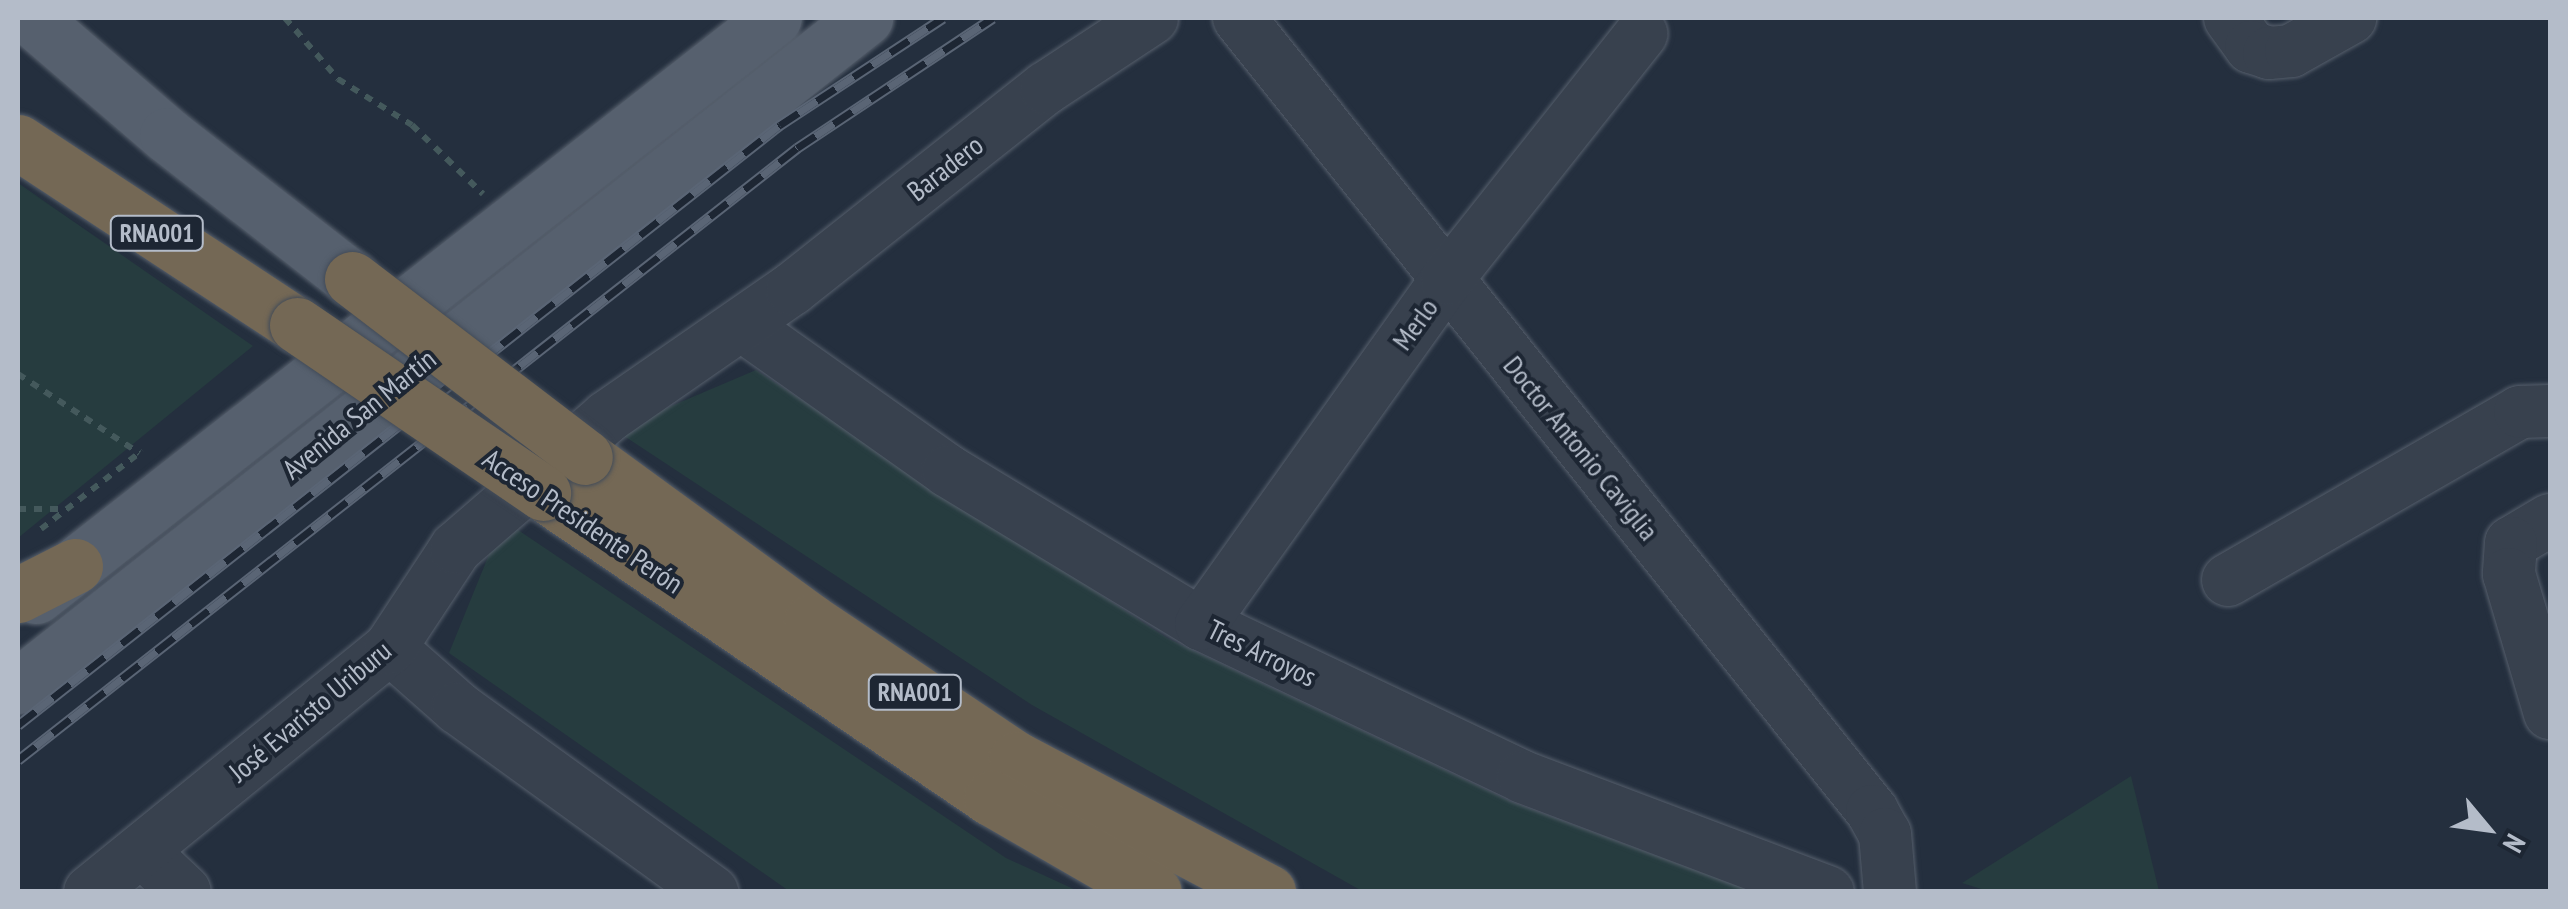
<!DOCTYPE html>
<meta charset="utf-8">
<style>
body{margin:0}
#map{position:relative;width:2568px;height:909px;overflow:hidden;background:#242f3e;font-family:"PT Sans Narrow",sans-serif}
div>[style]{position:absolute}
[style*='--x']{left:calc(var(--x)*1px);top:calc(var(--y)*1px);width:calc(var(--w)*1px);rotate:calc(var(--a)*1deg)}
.green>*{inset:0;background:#263c3f}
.path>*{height:6px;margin-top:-3px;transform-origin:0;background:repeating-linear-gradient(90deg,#44595c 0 8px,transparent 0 16px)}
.roads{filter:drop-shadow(0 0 2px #565f6c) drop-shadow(0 0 2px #565f6c)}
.minor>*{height:52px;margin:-26px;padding:0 26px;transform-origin:26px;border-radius:26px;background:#38414e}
.major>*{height:55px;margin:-27.5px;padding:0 27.5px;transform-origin:27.5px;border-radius:27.5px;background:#56606e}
.highway>*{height:55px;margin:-27.5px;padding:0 27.5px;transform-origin:27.5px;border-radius:27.5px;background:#746855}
.rail>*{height:11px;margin-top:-5.5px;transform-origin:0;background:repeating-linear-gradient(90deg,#1d2633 0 22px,#5a6575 0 44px);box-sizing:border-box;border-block:2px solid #5a6575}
.bridges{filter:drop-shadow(0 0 2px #434c59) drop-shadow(0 0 2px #434c59)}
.highway-bridge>*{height:55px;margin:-27.5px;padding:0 27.5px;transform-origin:27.5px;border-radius:27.5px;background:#746855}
span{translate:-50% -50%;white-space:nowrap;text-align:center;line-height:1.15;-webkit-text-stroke:8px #1d2633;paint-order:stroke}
.shield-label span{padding:2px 8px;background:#1d2633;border:2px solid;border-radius:8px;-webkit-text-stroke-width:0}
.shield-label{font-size:25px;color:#b4bcc9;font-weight:700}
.street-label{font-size:28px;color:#b4bcc9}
.frame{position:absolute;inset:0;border:20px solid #b4bcc9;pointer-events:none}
.north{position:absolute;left:2438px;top:779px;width:100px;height:100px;-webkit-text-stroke:8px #1d2633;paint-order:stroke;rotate:119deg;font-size:28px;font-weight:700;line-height:40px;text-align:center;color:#b4bcc9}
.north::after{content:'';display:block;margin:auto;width:35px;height:45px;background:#b4bcc9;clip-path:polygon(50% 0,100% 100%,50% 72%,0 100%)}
</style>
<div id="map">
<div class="green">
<div style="clip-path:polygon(18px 183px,253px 346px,18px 538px)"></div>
<div style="clip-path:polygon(756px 370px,1167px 638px,1512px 802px,1751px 891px,1362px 891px,1032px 705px,615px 430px)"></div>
<div style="clip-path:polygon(503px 520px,1006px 858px,1078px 891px,789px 891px,449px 653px)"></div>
<div style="clip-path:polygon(2131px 776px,2159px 891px,1991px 892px,1962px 883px)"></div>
</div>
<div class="path">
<div style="--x:285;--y:18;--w:81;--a:49"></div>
<div style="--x:338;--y:79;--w:87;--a:31.9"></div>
<div style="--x:412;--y:125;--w:99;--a:44.2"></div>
<div style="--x:18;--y:374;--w:145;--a:33.1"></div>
<div style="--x:18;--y:509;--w:47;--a:0"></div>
<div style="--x:41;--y:529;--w:128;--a:-37.7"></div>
</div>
<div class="roads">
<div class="minor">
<div style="--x:1239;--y:18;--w:1015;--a:51.4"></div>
<div style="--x:1872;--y:811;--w:26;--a:61"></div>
<div style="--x:1885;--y:834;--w:58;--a:85.1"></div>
<div style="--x:2230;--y:18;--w:36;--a:54"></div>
<div style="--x:2251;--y:47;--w:19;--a:18"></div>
<div style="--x:2269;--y:53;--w:22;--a:-5"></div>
<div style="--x:2291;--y:51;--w:68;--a:-29.2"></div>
<div style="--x:742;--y:325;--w:252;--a:35.3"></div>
<div style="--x:948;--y:471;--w:296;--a:31.2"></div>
<div style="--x:1201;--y:624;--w:357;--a:25.4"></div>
<div style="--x:1523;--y:777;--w:326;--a:20.7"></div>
<div style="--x:2550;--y:520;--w:45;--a:149.5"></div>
<div style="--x:2511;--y:543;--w:31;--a:94"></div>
<div style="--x:2509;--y:574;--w:145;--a:73.6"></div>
<div style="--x:2228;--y:580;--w:337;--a:-29.9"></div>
<div style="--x:2520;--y:412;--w:30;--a:-2"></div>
<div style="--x:1201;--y:624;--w:424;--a:-54.5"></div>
<div style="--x:1447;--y:279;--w:313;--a:-51.6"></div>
<div style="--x:390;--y:648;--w:91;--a:41.4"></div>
<div style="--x:458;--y:708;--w:314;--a:35.9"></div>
<div style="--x:142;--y:851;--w:59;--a:43.6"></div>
<div style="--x:90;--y:892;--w:387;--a:-39.1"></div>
<div style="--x:390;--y:648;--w:120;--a:-56.6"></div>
<div style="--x:456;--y:548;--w:200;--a:-40.9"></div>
<div style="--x:607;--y:417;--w:225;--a:-34.7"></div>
<div style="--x:792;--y:289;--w:324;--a:-38.4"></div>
<div style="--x:1046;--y:88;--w:127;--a:-33.4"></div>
</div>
<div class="major">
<div style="--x:31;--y:18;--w:179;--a:40.7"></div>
<div style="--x:167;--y:135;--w:234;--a:37.9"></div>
<div style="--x:36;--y:596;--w:937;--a:-38.07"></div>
<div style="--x:18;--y:686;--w:1079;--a:-38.26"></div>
</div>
<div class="highway">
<div style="--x:18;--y:142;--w:334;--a:33.3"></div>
<div style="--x:585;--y:457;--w:280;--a:36.1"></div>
<div style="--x:811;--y:622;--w:247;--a:33.8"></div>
<div style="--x:1016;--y:759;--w:285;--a:27.8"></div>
<div style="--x:543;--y:493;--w:542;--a:34.25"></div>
<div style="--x:991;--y:798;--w:188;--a:30"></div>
<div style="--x:18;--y:595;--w:64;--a:-27"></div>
</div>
</div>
<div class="rail">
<div style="--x:18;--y:725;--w:970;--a:-38.22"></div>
<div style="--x:780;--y:125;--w:195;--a:-33.3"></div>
<div style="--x:18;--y:760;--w:991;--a:-38.15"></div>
<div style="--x:797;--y:148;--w:235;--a:-33.6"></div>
</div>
<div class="bridges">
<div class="highway-bridge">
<div style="--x:352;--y:279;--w:293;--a:37.4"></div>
<div style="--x:297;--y:325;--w:298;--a:34.3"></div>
</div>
</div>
<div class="shield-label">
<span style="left:157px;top:233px">RNA001</span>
<span style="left:915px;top:692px">RNA001</span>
</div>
<div class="street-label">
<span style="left:945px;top:168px;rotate:-38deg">Baradero</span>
<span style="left:1415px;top:324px;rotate:-54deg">Merlo</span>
<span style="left:359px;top:414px;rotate:-39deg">Avenida San Martín</span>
<span style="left:1581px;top:448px;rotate:51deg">Doctor Antonio Caviglia</span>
<span style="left:583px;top:521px;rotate:34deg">Acceso Presidente Perón</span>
<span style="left:1262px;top:653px;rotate:26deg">Tres Arroyos</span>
<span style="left:310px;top:711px;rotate:-40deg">José Evaristo Uriburu</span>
</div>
<div class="frame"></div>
<div class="north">N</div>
</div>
